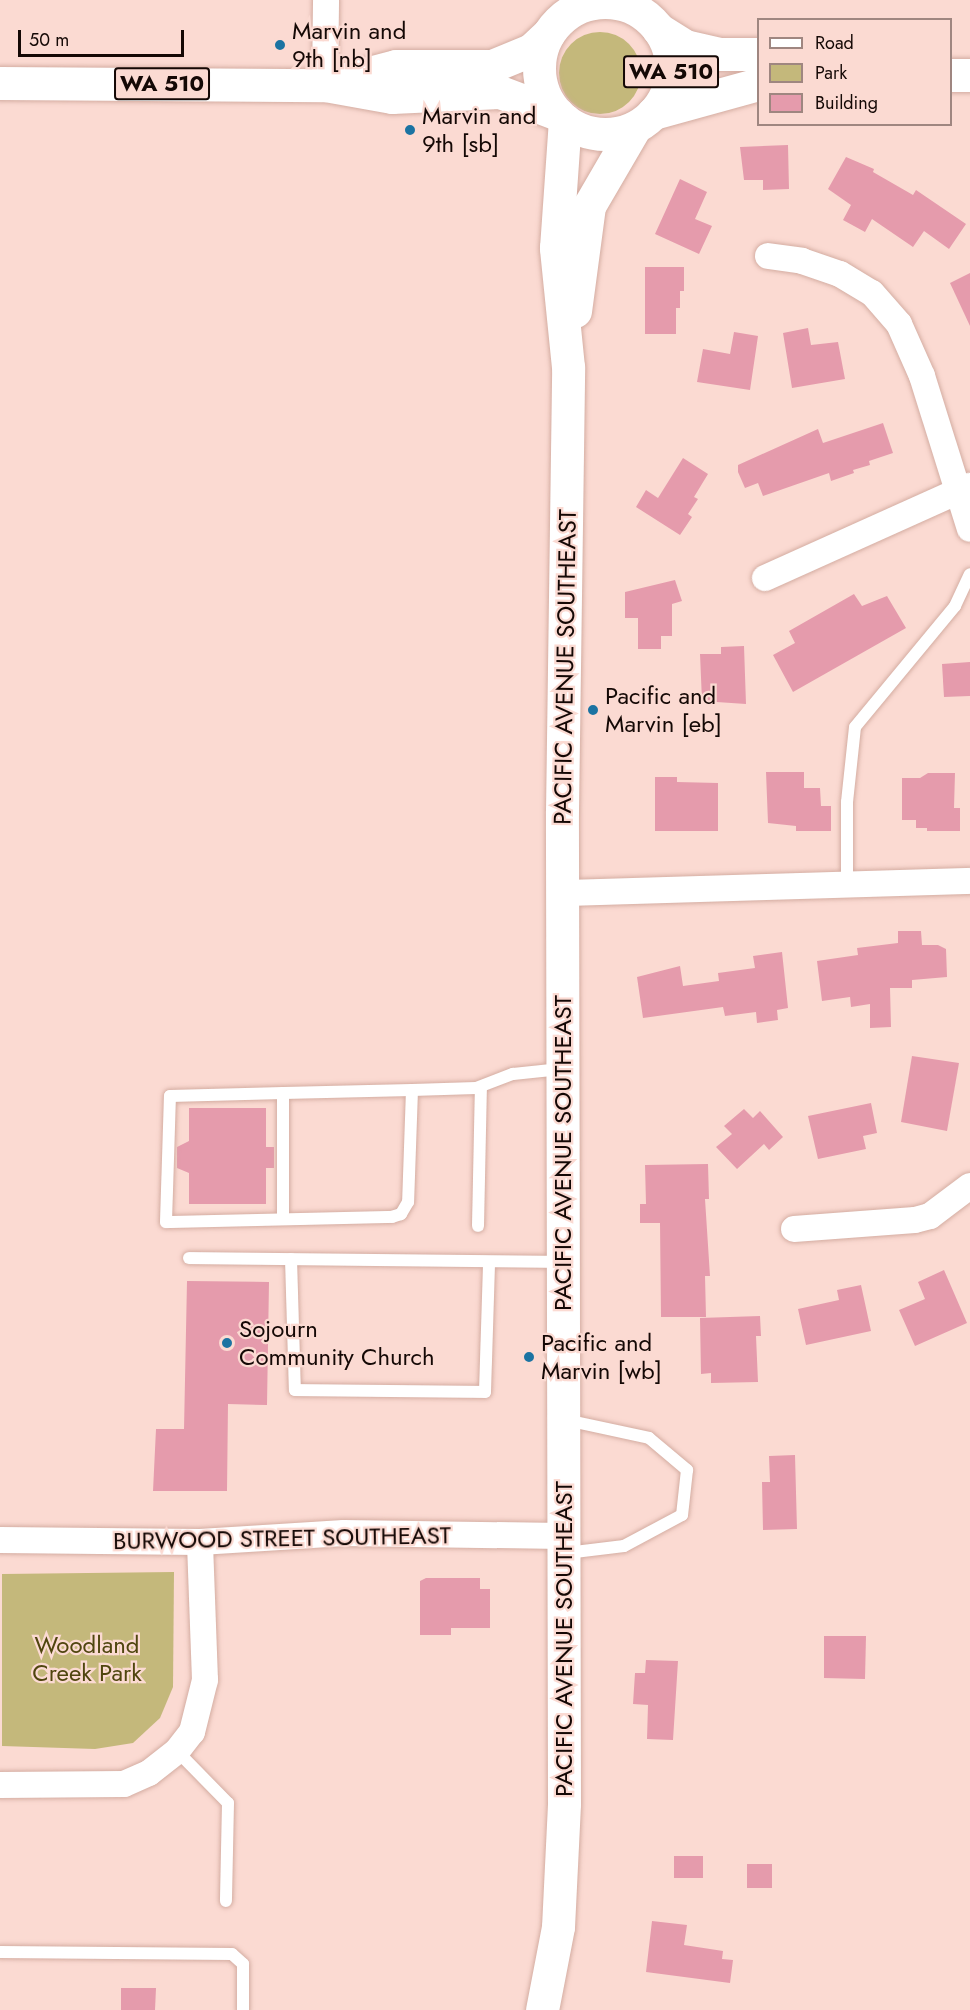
<!DOCTYPE html>
<style>
body{margin:0}
#map{position:relative;width:970px;height:2010px;overflow:hidden;background:#fbdad2;font-family:Jost,sans-serif}
div>[style]{position:absolute}
[style*='--x']{left:calc(var(--x)*1px);top:calc(var(--y)*1px);width:calc(var(--w)*1px);rotate:calc(var(--a)*1deg)}
.green>*{inset:0;background:#c4b87b}
.round{border-radius:50%}
.building>*{inset:0;background:#e59bac}
.roads{filter:drop-shadow(0 0 2px #d4ada2) drop-shadow(0 0 2px #d4ada2)}
.lane>*{height:12px;margin:-6px;padding:0 6px;transform-origin:6px;border-radius:6px;background:#fff}
.street>*{height:26px;margin:-13px;padding:0 13px;transform-origin:13px;border-radius:13px;background:#fff}
.secondary>*{height:33px;margin:-16.5px;padding:0 16.5px;transform-origin:16.5px;border-radius:16.5px;background:#fff}
.primary>*{height:33px;margin:-16.5px;padding:0 16.5px;transform-origin:16.5px;border-radius:16.5px;background:#fff}
.primary>.ring{margin:-16.5px;padding:0;box-sizing:content-box;background:none;border:33px solid #fff;border-radius:50%}
.dots>*{width:16px;height:16px;translate:-50% -50%;box-sizing:border-box;border:3px solid #fbdad2;border-radius:50%}
span{translate:-50% -50%;white-space:nowrap;text-align:center;line-height:1.15;-webkit-text-stroke:4.5px #fbdad2;paint-order:stroke}
.shield-label span{padding:2px 4px;background:#fbdad2;border:2px solid;border-radius:4px;-webkit-text-stroke-width:0}
.shield-label{font-size:22px;color:#140805;font-weight:700}
.poi-label{font-size:24px;color:#140805}
.left{translate:0 -50%;text-align:left}
.street-label{font-size:24px;color:#140805}
.park-label{font-size:24px;color:#4f450e}
.legend{position:absolute;left:757px;top:18px;width:195px;height:108px;box-sizing:border-box;background:#fbdad2;border:2px solid #9f8680;margin:0;padding:8px 10px;list-style:none;font-size:18px;color:#140805}
.legend li{display:flex;align-items:center;gap:12px;height:30px}
.legend b{width:30px;border:2px solid #9f8680}
.scale{position:absolute;left:18px;top:30px;width:166px;height:27px;box-sizing:border-box;border:3px solid #140805;border-top:0;padding-left:8px;font-size:18px;line-height:21px;white-space:nowrap;color:#140805;-webkit-text-stroke:4px #fbdad2;paint-order:stroke}
</style>
<div id="map">
<div class="green">
<div class="round" style="left:559px;top:32px;width:82px;height:82px"></div>
<div style="clip-path:polygon(174px 1572px,173px 1687px,160px 1718px,133px 1743px,95px 1749px,2px 1746px,2px 1574px)"></div>
</div>
<div class="building">
<div style="clip-path:polygon(788px 145px,789px 189px,763px 190px,763px 180px,744px 180px,740px 147px)"></div>
<div style="clip-path:polygon(846px 157px,874px 169px,873px 172px,913px 195px,916px 190px,966px 224px,949px 249px,924px 231px,913px 247px,872px 219px,865px 232px,843px 220px,851px 205px,828px 189px)"></div>
<div style="clip-path:polygon(680px 179px,707px 192px,695px 219px,712px 226px,699px 254px,655px 234px)"></div>
<div style="clip-path:polygon(645px 267px,684px 267px,684px 291px,680px 291px,680px 308px,676px 308px,676px 334px,645px 334px)"></div>
<div style="clip-path:polygon(970px 273px,970px 326px,950px 283px)"></div>
<div style="clip-path:polygon(808px 328px,811px 345px,838px 342px,845px 379px,792px 388px,783px 333px)"></div>
<div style="clip-path:polygon(734px 332px,758px 336px,750px 390px,697px 382px,703px 349px,730px 354px)"></div>
<div style="clip-path:polygon(883px 423px,893px 453px,869px 461px,870px 465px,853px 470px,854px 473px,831px 481px,829px 473px,763px 496px,758px 483px,745px 488px,738px 472px,738px 465px,818px 429px,823px 443px)"></div>
<div style="clip-path:polygon(683px 458px,708px 474px,694px 497px,698px 499px,688px 514px,692px 517px,680px 535px,636px 507px,646px 490px,658px 498px)"></div>
<div style="clip-path:polygon(675px 580px,682px 601px,672px 604px,672px 636px,661px 636px,661px 649px,638px 649px,638px 618px,625px 618px,625px 592px)"></div>
<div style="clip-path:polygon(854px 594px,862px 606px,887px 596px,906px 628px,793px 692px,773px 655px,795px 643px,789px 631px)"></div>
<div style="clip-path:polygon(744px 646px,746px 704px,702px 701px,700px 654px,721px 654px,721px 647px)"></div>
<div style="clip-path:polygon(970px 662px,970px 696px,944px 697px,942px 664px)"></div>
<div style="clip-path:polygon(766px 772px,804px 772px,804px 788px,820px 788px,821px 806px,831px 806px,831px 831px,796px 831px,796px 826px,768px 823px)"></div>
<div style="clip-path:polygon(928px 773px,955px 773px,954px 808px,960px 808px,960px 831px,927px 831px,927px 828px,916px 828px,916px 820px,902px 820px,902px 778px,920px 778px)"></div>
<div style="clip-path:polygon(655px 777px,677px 777px,677px 782px,718px 783px,718px 831px,655px 831px)"></div>
<div style="clip-path:polygon(898px 931px,921px 931px,922px 945px,938px 945px,946px 949px,947px 977px,912px 980px,912px 988px,890px 988px,891px 1027px,870px 1028px,870px 1004px,851px 1007px,850px 997px,822px 1001px,817px 961px,858px 955px,857px 948px,898px 943px)"></div>
<div style="clip-path:polygon(782px 952px,788px 1008px,777px 1010px,778px 1020px,757px 1023px,756px 1012px,725px 1016px,723px 1007px,643px 1018px,637px 977px,680px 966px,683px 986px,719px 981px,718px 973px,755px 968px,753px 956px)"></div>
<div style="clip-path:polygon(912px 1056px,959px 1063px,947px 1131px,901px 1122px)"></div>
<div style="clip-path:polygon(871px 1103px,877px 1133px,863px 1136px,866px 1149px,818px 1159px,808px 1116px)"></div>
<div style="clip-path:polygon(189px 1108px,266px 1108px,266px 1147px,274px 1147px,274px 1168px,266px 1168px,266px 1204px,189px 1204px,189px 1173px,177px 1168px,177px 1147px,189px 1141px)"></div>
<div style="clip-path:polygon(744px 1109px,753px 1118px,760px 1111px,783px 1137px,769px 1150px,764px 1144px,737px 1169px,716px 1147px,732px 1134px,724px 1126px)"></div>
<div style="clip-path:polygon(708px 1164px,709px 1199px,705px 1199px,710px 1276px,705px 1276px,706px 1317px,661px 1317px,660px 1223px,640px 1223px,640px 1204px,646px 1204px,645px 1165px)"></div>
<div style="clip-path:polygon(944px 1270px,967px 1323px,915px 1346px,899px 1310px,925px 1299px,918px 1282px)"></div>
<div style="clip-path:polygon(187px 1281px,269px 1282px,267px 1405px,228px 1404px,227px 1491px,153px 1491px,156px 1429px,184px 1429px)"></div>
<div style="clip-path:polygon(861px 1285px,871px 1331px,806px 1345px,798px 1309px,839px 1300px,837px 1290px)"></div>
<div style="clip-path:polygon(760px 1316px,761px 1336px,756px 1336px,758px 1382px,711px 1383px,711px 1373px,701px 1374px,700px 1318px)"></div>
<div style="clip-path:polygon(795px 1455px,797px 1529px,763px 1530px,762px 1482px,770px 1482px,769px 1456px)"></div>
<div style="clip-path:polygon(426px 1578px,480px 1578px,480px 1589px,490px 1589px,490px 1628px,451px 1628px,451px 1635px,420px 1635px,420px 1581px)"></div>
<div style="clip-path:polygon(824px 1636px,866px 1636px,865px 1679px,824px 1678px)"></div>
<div style="clip-path:polygon(646px 1660px,678px 1661px,673px 1740px,647px 1739px,648px 1705px,633px 1704px,635px 1673px,645px 1673px)"></div>
<div style="clip-path:polygon(674px 1856px,703px 1856px,703px 1878px,674px 1878px)"></div>
<div style="clip-path:polygon(747px 1864px,772px 1864px,772px 1888px,747px 1888px)"></div>
<div style="clip-path:polygon(652px 1921px,687px 1925px,684px 1945px,723px 1951px,722px 1959px,733px 1960px,730px 1983px,646px 1972px)"></div>
<div style="clip-path:polygon(121px 1988px,156px 1988px,155px 2010px,121px 2010px)"></div>
</div>
<div class="roads">
<div class="lane">
<div style="--x:847;--y:886;--w:84;--a:-90"></div>
<div style="--x:847;--y:802;--w:75;--a:-83.9"></div>
<div style="--x:855;--y:727;--w:157;--a:-50.4"></div>
<div style="--x:955;--y:606;--w:35;--a:-65"></div>
<div style="--x:412;--y:1090;--w:112;--a:92"></div>
<div style="--x:408;--y:1202;--w:14;--a:120"></div>
<div style="--x:401;--y:1214;--w:9;--a:162"></div>
<div style="--x:392;--y:1217;--w:226;--a:178.7"></div>
<div style="--x:166;--y:1222;--w:126;--a:-88.2"></div>
<div style="--x:170;--y:1096;--w:113;--a:-1.5"></div>
<div style="--x:283;--y:1093;--w:129;--a:-1.3"></div>
<div style="--x:412;--y:1090;--w:64;--a:-1.8"></div>
<div style="--x:476;--y:1088;--w:40;--a:-21"></div>
<div style="--x:513;--y:1074;--w:48;--a:-5.9"></div>
<div style="--x:283;--y:1093;--w:126;--a:90"></div>
<div style="--x:478;--y:1226;--w:139;--a:-88.8"></div>
<div style="--x:189;--y:1258;--w:373;--a:0.6"></div>
<div style="--x:291;--y:1259;--w:131;--a:88.3"></div>
<div style="--x:295;--y:1390;--w:190;--a:0.6"></div>
<div style="--x:485;--y:1392;--w:130;--a:-88.2"></div>
<div style="--x:566;--y:1420;--w:85;--a:12.2"></div>
<div style="--x:649;--y:1438;--w:50;--a:40.1"></div>
<div style="--x:687;--y:1470;--w:45;--a:96.3"></div>
<div style="--x:682;--y:1515;--w:66;--a:151.9"></div>
<div style="--x:624;--y:1546;--w:58;--a:173.1"></div>
<div style="--x:177;--y:1751;--w:73;--a:45.6"></div>
<div style="--x:228;--y:1803;--w:98;--a:91.2"></div>
<div style="--x:0;--y:1952;--w:232;--a:0.5"></div>
<div style="--x:232;--y:1954;--w:15;--a:42"></div>
<div style="--x:243;--y:1964;--w:46;--a:90"></div>
</div>
<div class="street">
<div style="--x:325;--y:85;--w:85;--a:-89.3"></div>
<div style="--x:768;--y:256;--w:34;--a:8"></div>
<div style="--x:802;--y:261;--w:40;--a:18.9"></div>
<div style="--x:840;--y:274;--w:37;--a:31"></div>
<div style="--x:872;--y:293;--w:41;--a:48.9"></div>
<div style="--x:899;--y:324;--w:57;--a:66.1"></div>
<div style="--x:922;--y:376;--w:160;--a:72.6"></div>
<div style="--x:765;--y:578;--w:225;--a:-24.2"></div>
<div style="--x:563;--y:893;--w:407;--a:-1.7"></div>
<div style="--x:794;--y:1229;--w:121;--a:-4.3"></div>
<div style="--x:915;--y:1220;--w:16;--a:-15"></div>
<div style="--x:930;--y:1216;--w:50;--a:-36.9"></div>
<div style="--x:0;--y:1540;--w:200;--a:0.6"></div>
<div style="--x:200;--y:1542;--w:144;--a:-3.6"></div>
<div style="--x:344;--y:1533;--w:220;--a:0.8"></div>
<div style="--x:0;--y:1785;--w:124;--a:-0.5"></div>
<div style="--x:124;--y:1784;--w:27;--a:-24"></div>
<div style="--x:149;--y:1773;--w:36;--a:-38"></div>
<div style="--x:177;--y:1751;--w:24;--a:-52"></div>
<div style="--x:192;--y:1732;--w:54;--a:-76"></div>
<div style="--x:205;--y:1680;--w:138;--a:-92.1"></div>
</div>
<div class="secondary">
<div style="--x:658;--y:29;--w:32;--a:32"></div>
<div style="--x:685;--y:46;--w:36;--a:13"></div>
<div style="--x:720;--y:54;--w:38;--a:0"></div>
<div style="--x:950;--y:75;--w:20;--a:0"></div>
<div style="--x:653;--y:113;--w:109;--a:-15.4"></div>
<div style="--x:575;--y:311;--w:106;--a:-82.4"></div>
<div style="--x:589;--y:206;--w:91;--a:-59.8"></div>
<div style="--x:542;--y:2010;--w:85;--a:-79.1"></div>
<div style="--x:558;--y:1927;--w:124;--a:-87.2"></div>
<div style="--x:564;--y:1803;--w:992;--a:-90.12"></div>
<div style="--x:562;--y:811;--w:444;--a:-89.2"></div>
<div style="--x:568;--y:367;--w:120;--a:-95.8"></div>
<div style="--x:556;--y:248;--w:128;--a:-86"></div>
</div>
<div class="primary">
<div class="ring" style="left:539px;top:2px;width:99px;height:99px"></div>
<div style="--x:335;--y:82;--w:63;--a:-14.7"></div>
<div style="--x:396;--y:66;--w:96;--a:0"></div>
<div style="--x:492;--y:66;--w:42;--a:-22.3"></div>
<div style="--x:531;--y:50;--w:23;--a:-43"></div>
<div style="--x:0;--y:83;--w:325;--a:0.4"></div>
<div style="--x:325;--y:85;--w:68;--a:10.2"></div>
<div style="--x:392;--y:97;--w:108;--a:-2.7"></div>
<div style="--x:500;--y:92;--w:62;--a:20.8"></div>
</div>
</div>
<div class="dots">
<div style="left:280px;top:45px;background:#1b73a2"></div>
<div style="left:410px;top:130px;background:#1b73a2"></div>
<div style="left:593px;top:710px;background:#1b73a2"></div>
<div style="left:227px;top:1343px;background:#1b73a2"></div>
<div style="left:529px;top:1357px;background:#1b73a2"></div>
</div>
<div class="shield-label">
<span style="left:671px;top:72px">WA 510</span>
<span style="left:162px;top:84px">WA 510</span>
</div>
<div class="poi-label">
<span class="left" style="left:292px;top:45px">Marvin and<br>9th [nb]</span>
<span class="left" style="left:422px;top:130px">Marvin and<br>9th [sb]</span>
<span class="left" style="left:605px;top:710px">Pacific and<br>Marvin [eb]</span>
<span class="left" style="left:239px;top:1343px">Sojourn<br>Community Church</span>
<span class="left" style="left:541px;top:1357px">Pacific and<br>Marvin [wb]</span>
</div>
<div class="street-label">
<span style="left:565px;top:667px;rotate:-89deg">PACIFIC AVENUE SOUTHEAST</span>
<span style="left:563px;top:1153px;rotate:-90deg">PACIFIC AVENUE SOUTHEAST</span>
<span style="left:282px;top:1538px;rotate:-1deg">BURWOOD STREET SOUTHEAST</span>
<span style="left:564px;top:1639px;rotate:-90deg">PACIFIC AVENUE SOUTHEAST</span>
</div>
<div class="park-label">
<span style="left:87px;top:1659px">Woodland<br>Creek Park</span>
</div>
<ul class="legend">
<li><b style="height:8px;background:#fff"></b>Road</li>
<li><b style="height:16px;background:#c4b87b"></b>Park</li>
<li><b style="height:16px;background:#e59bac"></b>Building</li>
</ul>
<div class="scale">50 m</div>
</div>
